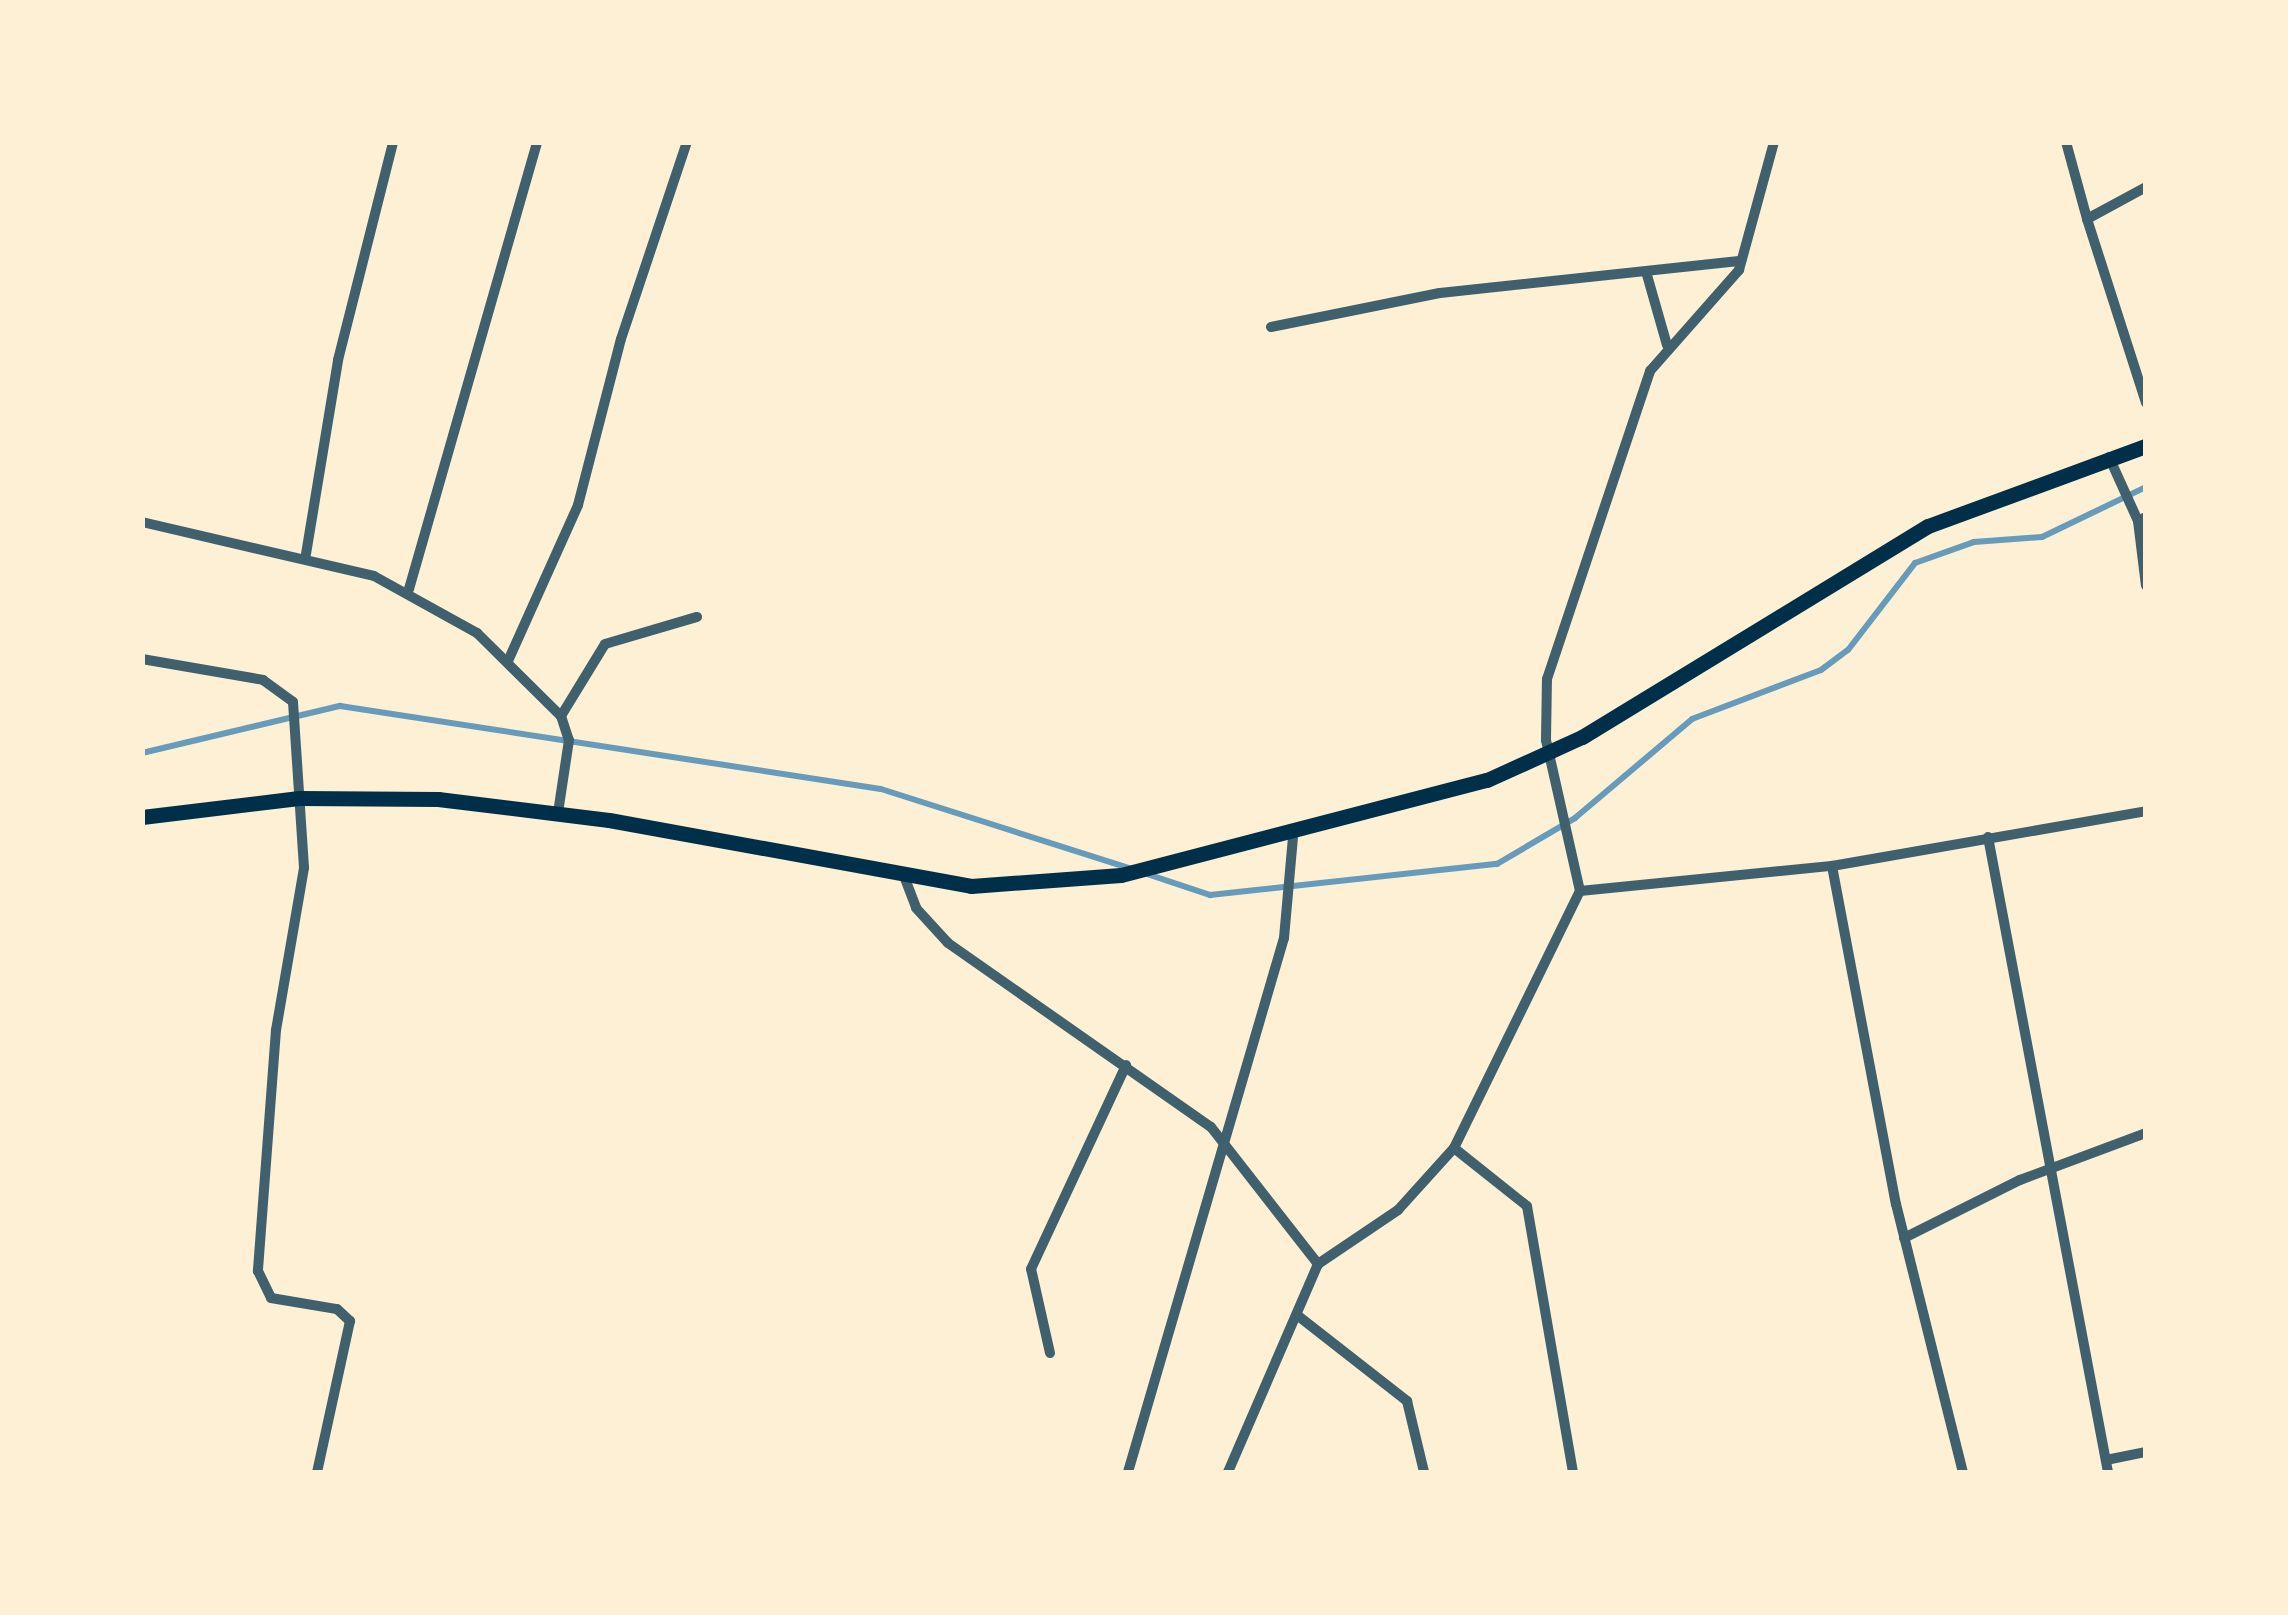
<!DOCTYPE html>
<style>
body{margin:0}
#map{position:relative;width:2288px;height:1615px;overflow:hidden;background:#fdf0d5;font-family:"Zilla Slab",serif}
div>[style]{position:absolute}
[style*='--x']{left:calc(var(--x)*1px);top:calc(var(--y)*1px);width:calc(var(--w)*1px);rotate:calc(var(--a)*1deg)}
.stream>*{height:6px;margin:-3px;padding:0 3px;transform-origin:3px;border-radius:3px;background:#669bbc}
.minor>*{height:10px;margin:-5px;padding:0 5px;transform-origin:5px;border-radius:5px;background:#3f606c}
.primary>*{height:15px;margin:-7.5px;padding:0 7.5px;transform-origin:7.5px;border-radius:7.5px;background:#003049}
span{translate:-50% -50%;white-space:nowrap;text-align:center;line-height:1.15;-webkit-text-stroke:10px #fdf0d5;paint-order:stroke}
.frame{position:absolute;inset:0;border:145px solid #fdf0d5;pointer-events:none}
</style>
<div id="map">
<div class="stream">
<div style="--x:142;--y:753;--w:204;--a:-13.4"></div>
<div style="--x:340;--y:706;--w:547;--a:8.72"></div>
<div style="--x:881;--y:789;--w:263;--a:17.7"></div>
<div style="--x:1144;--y:873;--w:70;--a:18.4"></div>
<div style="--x:1210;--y:895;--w:289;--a:-6.2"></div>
<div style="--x:1497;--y:864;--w:91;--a:-30.5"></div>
<div style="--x:1575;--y:818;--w:153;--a:-40.2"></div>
<div style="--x:1692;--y:719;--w:138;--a:-20.8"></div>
<div style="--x:1821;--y:670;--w:34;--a:-37"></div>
<div style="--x:1848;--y:650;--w:110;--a:-52.4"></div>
<div style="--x:1915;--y:563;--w:63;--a:-19.6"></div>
<div style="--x:1974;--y:542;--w:68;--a:-4.2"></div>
<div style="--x:2042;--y:537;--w:115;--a:-25.7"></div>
</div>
<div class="minor">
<div style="--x:2066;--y:142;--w:80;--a:74.7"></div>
<div style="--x:2087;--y:219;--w:67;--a:-28.5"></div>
<div style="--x:2087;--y:219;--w:193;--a:72.2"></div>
<div style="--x:1647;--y:275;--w:73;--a:74.1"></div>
<div style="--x:1271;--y:327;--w:172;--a:-11.4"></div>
<div style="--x:1440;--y:293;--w:303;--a:-6.1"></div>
<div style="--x:2109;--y:457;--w:70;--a:65.6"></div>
<div style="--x:2138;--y:521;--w:9;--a:-27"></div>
<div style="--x:2138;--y:521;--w:65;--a:83"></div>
<div style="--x:142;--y:522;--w:238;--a:13.1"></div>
<div style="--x:374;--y:576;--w:118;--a:29"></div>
<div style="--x:477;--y:633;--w:118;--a:44.7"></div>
<div style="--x:561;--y:716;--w:25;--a:72"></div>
<div style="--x:569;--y:740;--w:74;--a:98.6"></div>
<div style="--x:306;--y:554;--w:197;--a:-80.6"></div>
<div style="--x:338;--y:360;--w:225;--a:-75.8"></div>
<div style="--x:409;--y:589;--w:465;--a:-74"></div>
<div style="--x:142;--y:659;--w:123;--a:9.8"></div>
<div style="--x:263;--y:680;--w:37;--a:36"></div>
<div style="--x:293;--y:702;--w:166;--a:86.2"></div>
<div style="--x:304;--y:868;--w:164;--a:99.8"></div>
<div style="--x:276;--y:1030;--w:242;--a:94.3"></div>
<div style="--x:258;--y:1271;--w:30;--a:64"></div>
<div style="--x:271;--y:1298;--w:67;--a:9.5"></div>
<div style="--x:337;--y:1309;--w:18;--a:43"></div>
<div style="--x:350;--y:1321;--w:155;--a:102.3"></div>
<div style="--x:508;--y:661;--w:171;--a:-65.8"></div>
<div style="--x:578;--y:505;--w:171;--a:-75.5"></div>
<div style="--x:621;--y:339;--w:208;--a:-71.5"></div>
<div style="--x:561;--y:716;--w:84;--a:-58.6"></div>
<div style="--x:605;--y:644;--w:96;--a:-16.4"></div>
<div style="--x:1988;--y:837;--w:646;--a:79.3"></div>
<div style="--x:1832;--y:866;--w:344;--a:79.3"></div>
<div style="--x:1896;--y:1204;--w:276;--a:76"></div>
<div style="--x:904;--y:876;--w:34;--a:69"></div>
<div style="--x:916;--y:908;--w:47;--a:47.6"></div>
<div style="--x:948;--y:943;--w:321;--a:35"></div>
<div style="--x:1211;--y:1127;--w:174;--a:52"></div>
<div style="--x:1580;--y:891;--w:253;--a:-5.7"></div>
<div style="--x:1832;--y:866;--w:319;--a:-9.9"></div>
<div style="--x:1454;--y:1148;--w:93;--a:38.5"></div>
<div style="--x:1527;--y:1206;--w:270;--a:80.2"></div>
<div style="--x:1904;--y:1238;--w:130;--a:-26.6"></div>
<div style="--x:2020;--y:1180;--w:134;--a:-20.5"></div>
<div style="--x:1297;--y:1315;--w:140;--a:38"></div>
<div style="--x:1407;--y:1401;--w:73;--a:76.5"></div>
<div style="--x:1050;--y:1353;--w:86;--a:-102.7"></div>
<div style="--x:1031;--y:1269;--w:225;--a:-65"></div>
<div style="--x:2106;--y:1460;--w:41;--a:-11.3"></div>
<div style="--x:1128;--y:1472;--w:556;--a:-73.72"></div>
<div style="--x:1284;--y:938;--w:101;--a:-84.9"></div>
<div style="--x:1228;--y:1472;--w:227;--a:-66.6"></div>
<div style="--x:1318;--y:1264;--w:97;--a:-34"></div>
<div style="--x:1398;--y:1210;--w:84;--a:-47.9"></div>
<div style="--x:1454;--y:1148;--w:286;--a:-63.9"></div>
<div style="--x:1580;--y:891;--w:155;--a:-102.7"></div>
<div style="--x:1546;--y:740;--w:61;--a:-89.1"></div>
<div style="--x:1547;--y:679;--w:325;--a:-71.5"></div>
<div style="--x:1650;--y:371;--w:135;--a:-48.6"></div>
<div style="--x:1739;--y:270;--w:133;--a:-74.7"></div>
</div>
<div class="primary">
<div style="--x:142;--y:817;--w:158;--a:-6.9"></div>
<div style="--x:299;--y:798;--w:139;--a:0.4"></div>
<div style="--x:438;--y:799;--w:172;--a:7"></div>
<div style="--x:609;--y:820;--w:368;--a:10.3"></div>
<div style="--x:971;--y:886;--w:150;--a:-4.2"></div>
<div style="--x:1121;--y:875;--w:378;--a:-14.6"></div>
<div style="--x:1487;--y:780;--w:104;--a:-24.4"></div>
<div style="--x:1582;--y:737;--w:405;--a:-31.4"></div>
<div style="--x:1928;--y:526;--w:232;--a:-20.2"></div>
</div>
<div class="frame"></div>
</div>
